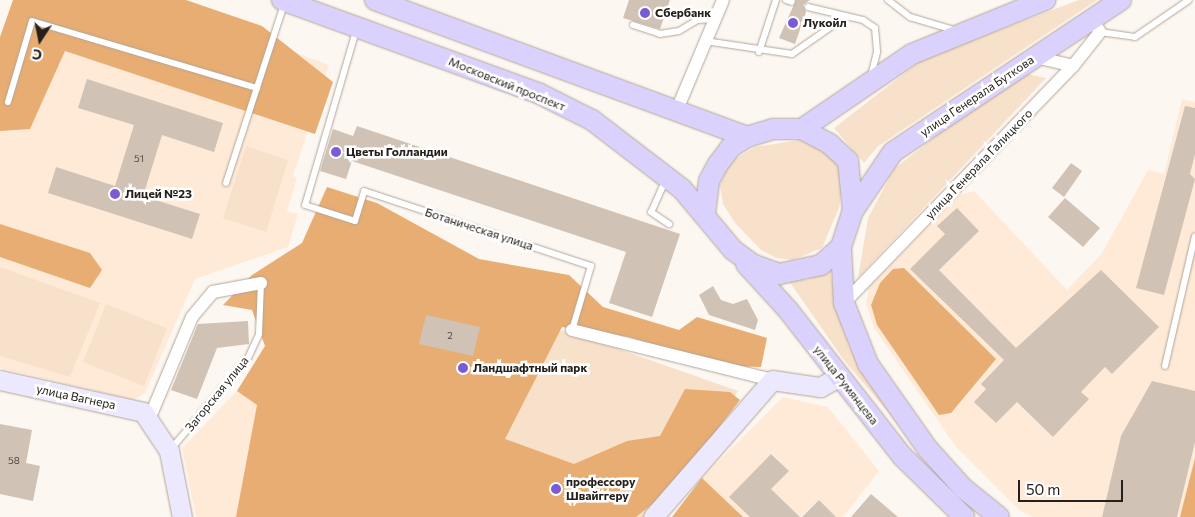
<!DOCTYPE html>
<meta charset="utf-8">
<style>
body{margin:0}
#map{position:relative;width:1195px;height:517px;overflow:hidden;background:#fdf7f2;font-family:Commissioner,sans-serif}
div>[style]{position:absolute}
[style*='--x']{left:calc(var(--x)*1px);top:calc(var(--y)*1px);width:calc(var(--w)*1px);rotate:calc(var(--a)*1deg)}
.built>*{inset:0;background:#ffead7}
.green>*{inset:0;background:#f8e1cb}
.forest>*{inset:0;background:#e8ad72}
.building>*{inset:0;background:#d0c2b5}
.roads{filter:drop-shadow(0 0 1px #b2a599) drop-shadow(0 0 1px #b2a599)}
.lane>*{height:6px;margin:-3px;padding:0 3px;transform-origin:3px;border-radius:3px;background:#fff}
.street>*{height:12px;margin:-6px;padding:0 6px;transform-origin:6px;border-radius:6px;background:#fff}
.secondary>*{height:19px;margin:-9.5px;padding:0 9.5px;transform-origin:9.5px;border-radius:9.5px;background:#ece8fe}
.primary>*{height:20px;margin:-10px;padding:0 10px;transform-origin:10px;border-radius:10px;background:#dad2fd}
.dots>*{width:14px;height:14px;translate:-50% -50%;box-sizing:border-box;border:2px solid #fff;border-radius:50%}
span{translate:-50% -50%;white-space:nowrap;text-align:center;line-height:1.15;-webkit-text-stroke:5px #fff;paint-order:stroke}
.number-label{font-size:10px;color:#504842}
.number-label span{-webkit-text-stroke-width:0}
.poi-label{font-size:12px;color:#25201b;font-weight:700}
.left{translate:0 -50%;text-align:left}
.street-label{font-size:12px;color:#25201b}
.north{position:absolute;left:15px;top:15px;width:50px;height:50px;-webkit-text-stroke:4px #fff;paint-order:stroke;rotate:191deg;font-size:14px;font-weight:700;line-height:20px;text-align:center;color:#25201b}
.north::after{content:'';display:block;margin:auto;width:18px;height:22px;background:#25201b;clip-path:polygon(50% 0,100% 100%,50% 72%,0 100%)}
.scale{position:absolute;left:1018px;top:480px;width:105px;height:22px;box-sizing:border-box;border:2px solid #25201b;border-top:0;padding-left:6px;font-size:15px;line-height:18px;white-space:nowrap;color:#25201b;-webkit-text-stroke:4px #fff;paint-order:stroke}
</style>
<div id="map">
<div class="built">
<div style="clip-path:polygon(19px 0,238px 31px,329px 65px,293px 176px,297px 178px,287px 211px,298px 214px,288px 247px,195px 279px,145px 393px,134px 400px,0 368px,0 64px)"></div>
<div style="clip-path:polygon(1182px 99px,1195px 102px,1195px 517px,1033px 517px,1020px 511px,956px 447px,874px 328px,866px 304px,869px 287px,959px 195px,974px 191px,1067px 290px,1102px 253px,1148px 170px,1164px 174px)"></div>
<div style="clip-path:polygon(237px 391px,269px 400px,245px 517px,196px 517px,182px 448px)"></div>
<div style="clip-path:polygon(783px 397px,828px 407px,879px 471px,843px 517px,832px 517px,819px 500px,800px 517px,771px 489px,789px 471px,772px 454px,730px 497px,750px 517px,743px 517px,702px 478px)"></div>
</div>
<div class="green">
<div style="clip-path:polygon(1079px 0,1097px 0,877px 147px,864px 163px,834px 128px,923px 59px)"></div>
<div style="clip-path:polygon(1027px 74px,1046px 78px,858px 278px,868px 218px,894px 169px,959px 118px)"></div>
<div style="clip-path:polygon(799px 140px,819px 145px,837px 161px,842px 186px,839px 208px,822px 248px,793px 260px,776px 258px,761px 250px,735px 223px,723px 204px,720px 186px,729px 163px,743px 154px,755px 147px)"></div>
<div style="clip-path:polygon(246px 146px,288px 160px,266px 232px,223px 218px)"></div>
<div style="clip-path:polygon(297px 264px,579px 335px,738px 391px,646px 517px,245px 517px,269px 400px,237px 391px,265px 346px)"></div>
<div style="clip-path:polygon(0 267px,100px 303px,70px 377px,0 356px)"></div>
<div style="clip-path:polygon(830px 269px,836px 308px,850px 349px,910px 438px,843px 359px,789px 281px,807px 280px)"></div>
<div style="clip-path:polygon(106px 304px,167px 328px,144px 386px,83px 362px)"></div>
</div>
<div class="forest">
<div style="clip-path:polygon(13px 0,186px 0,262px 26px,333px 82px,315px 134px,65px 51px,30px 129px,0 131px,0 37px)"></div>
<div style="clip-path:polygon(327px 187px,377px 203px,479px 259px,569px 275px,603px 307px,679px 330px,697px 317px,767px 338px,761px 367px,726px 366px,629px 337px,562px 327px,505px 439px,574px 464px,627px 441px,660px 436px,685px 389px,730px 392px,740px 400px,672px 488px,636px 517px,236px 517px,257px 405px,237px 391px,265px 346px,252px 310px,223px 305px,252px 275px,302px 243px)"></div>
<div style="clip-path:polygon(0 224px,90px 253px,102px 270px,90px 288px,0 257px)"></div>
<div style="clip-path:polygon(904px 268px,996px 359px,951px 413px,939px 415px,877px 325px,871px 305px,880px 283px,893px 269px)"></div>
<div style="clip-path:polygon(1195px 458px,1195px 517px,1180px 517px)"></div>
<div style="clip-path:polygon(702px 478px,743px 517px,672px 517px)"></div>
</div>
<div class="building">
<div style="clip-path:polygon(629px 0,670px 0,660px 29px,623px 18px)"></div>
<div style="clip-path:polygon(796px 0,810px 0,803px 5px,806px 12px,795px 44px,779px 38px)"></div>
<div style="clip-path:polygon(87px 79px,223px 123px,214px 152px,162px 135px,143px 196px,200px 214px,192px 239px,48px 193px,56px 167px,115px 186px,134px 125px,78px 108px)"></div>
<div style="clip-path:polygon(1185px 106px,1195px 108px,1195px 154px,1190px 174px,1195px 179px,1164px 295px,1136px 288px)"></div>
<div style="clip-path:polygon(357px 126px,680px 234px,652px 317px,609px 303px,626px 252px,352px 161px,346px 179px,320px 171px,333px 129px,353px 136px)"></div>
<div style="clip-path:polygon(1071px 163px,1082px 171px,1064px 197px,1052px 188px)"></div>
<div style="clip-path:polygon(1065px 198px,1100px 228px,1083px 247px,1048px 217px)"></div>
<div style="clip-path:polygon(957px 208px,979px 231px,939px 270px,1016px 348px,1101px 270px,1159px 327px,1112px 374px,1105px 367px,1081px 392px,1089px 399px,1053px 437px,1017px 402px,996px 423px,974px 402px,986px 389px,981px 384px,1004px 360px,910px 269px,945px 234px,937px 226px)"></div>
<div style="clip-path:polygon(713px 286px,721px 300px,733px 304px,747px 299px,758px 320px,755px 330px,709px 315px,699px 295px)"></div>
<div style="clip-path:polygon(426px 315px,480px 327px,473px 356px,419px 344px)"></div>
<div style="clip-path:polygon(248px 321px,249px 344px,217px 348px,197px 399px,171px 390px,198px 324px)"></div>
<div style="clip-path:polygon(1152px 381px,1195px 391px,1195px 442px,1177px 517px,1102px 517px,1121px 436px)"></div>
<div style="clip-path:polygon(0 424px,32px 430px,26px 463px,40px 466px,33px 501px,0 494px)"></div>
<div style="clip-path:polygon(771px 454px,789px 471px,771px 489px,800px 517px,750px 517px,729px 497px)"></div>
<div style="clip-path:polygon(871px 494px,898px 517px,851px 517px)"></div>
<div style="clip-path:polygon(819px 500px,836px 517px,802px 517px)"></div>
</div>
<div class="roads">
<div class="lane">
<div style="--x:786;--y:0;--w:6;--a:18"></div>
<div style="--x:888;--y:0;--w:28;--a:38"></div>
<div style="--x:910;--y:17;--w:46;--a:16.5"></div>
<div style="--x:808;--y:7;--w:57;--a:13.3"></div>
<div style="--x:863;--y:20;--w:14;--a:34"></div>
<div style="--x:875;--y:28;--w:24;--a:85"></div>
<div style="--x:877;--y:52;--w:25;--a:104"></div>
<div style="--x:633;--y:25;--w:28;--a:18"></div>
<div style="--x:660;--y:34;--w:19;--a:-9"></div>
<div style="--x:679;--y:31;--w:21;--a:-31"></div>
<div style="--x:697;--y:20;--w:18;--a:-3"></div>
<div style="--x:356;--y:31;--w:181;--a:106.3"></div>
<div style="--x:305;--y:205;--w:52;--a:17.7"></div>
<div style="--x:355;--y:221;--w:31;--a:-73"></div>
<div style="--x:364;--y:191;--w:239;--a:18.3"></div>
<div style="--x:591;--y:266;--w:67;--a:106.5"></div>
<div style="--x:1100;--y:32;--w:35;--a:8"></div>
<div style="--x:1135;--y:37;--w:65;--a:-34.4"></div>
<div style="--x:705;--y:41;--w:88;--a:8.5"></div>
<div style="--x:792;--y:54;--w:61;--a:-35"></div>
<div style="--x:759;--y:52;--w:55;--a:-71.9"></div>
<div style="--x:8;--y:102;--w:84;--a:-73.5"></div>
<div style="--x:32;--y:21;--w:235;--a:16.6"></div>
<div style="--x:666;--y:179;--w:36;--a:114"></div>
<div style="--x:651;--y:212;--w:22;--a:34"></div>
<div style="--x:226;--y:183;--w:187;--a:-72"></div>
<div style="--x:1165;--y:366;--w:133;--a:-77"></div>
<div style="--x:171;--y:449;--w:119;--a:-49.8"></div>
<div style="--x:248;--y:358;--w:26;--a:-65"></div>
<div style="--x:259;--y:334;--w:51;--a:-87.8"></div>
</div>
<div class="street">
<div style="--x:1035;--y:57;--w:39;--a:13"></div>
<div style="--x:676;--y:112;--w:121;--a:-67.2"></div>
<div style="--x:844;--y:303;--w:330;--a:-46"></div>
<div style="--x:1073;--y:66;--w:43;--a:-51.5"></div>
<div style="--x:1100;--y:32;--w:15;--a:-122"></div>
<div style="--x:572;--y:330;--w:206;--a:14"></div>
<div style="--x:150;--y:417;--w:108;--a:-67.2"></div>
<div style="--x:192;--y:317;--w:33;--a:-50"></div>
<div style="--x:213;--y:292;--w:49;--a:-10.6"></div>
</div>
<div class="secondary">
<div style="--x:0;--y:380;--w:147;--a:12.6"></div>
<div style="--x:143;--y:412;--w:47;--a:56.3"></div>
<div style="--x:169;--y:451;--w:67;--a:78.9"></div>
<div style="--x:653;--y:517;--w:181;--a:-49"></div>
<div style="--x:772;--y:380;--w:49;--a:8.3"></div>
<div style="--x:820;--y:387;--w:21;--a:-28"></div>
</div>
<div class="primary">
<div style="--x:282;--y:0;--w:272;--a:20"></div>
<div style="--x:538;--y:93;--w:60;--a:26.6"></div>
<div style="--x:592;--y:120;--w:113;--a:37.5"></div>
<div style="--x:682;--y:189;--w:80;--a:50.1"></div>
<div style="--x:733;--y:250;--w:26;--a:36"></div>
<div style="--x:754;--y:265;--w:27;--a:20"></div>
<div style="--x:779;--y:274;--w:43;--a:-12.1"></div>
<div style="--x:821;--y:265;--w:27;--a:-42"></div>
<div style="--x:841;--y:247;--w:38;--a:-72"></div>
<div style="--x:853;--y:211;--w:50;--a:-95.7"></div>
<div style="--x:848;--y:161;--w:25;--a:-137"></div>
<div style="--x:830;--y:144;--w:32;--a:-152"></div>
<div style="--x:802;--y:129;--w:29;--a:180"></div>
<div style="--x:773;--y:129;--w:27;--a:163"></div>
<div style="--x:747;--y:137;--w:19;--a:148"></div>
<div style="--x:731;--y:147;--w:21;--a:127"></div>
<div style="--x:718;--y:164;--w:19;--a:118"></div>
<div style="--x:709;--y:181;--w:33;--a:97"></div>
<div style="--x:375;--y:0;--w:396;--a:20.2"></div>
<div style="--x:802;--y:129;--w:133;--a:-34.3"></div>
<div style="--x:912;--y:54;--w:144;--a:-22.1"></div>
<div style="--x:853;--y:211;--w:71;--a:-55.9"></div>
<div style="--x:893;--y:152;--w:274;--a:-33.7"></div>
<div style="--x:841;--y:247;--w:56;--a:86.9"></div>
<div style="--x:844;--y:303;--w:66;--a:68.5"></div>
<div style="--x:868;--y:364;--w:103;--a:54.9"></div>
<div style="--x:927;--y:448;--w:54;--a:48"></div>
<div style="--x:963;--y:488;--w:46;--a:38.9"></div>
<div style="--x:746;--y:264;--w:62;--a:47.6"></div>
<div style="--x:788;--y:310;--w:185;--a:52"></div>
<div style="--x:902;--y:456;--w:87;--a:44.5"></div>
</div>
</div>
<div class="dots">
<div style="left:645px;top:13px;background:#7c5ad5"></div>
<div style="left:793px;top:23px;background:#7c5ad5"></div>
<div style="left:336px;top:152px;background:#7c5ad5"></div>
<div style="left:115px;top:194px;background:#7c5ad5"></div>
<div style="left:463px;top:368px;background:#7c5ad5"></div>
<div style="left:556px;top:489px;background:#7c5ad5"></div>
</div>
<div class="number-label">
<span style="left:139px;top:159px">51</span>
<span style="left:450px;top:336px">2</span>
<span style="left:14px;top:461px">58</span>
</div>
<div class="poi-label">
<span class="left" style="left:655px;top:13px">Сбербанк</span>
<span class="left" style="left:803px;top:23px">Лукойл</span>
<span class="left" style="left:346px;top:152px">Цветы Голландии</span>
<span class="left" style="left:125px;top:194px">Лицей №23</span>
<span class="left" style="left:473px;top:368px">Ландшафтный парк</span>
<span class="left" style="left:566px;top:489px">профессору<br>Швайггеру</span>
</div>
<div class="street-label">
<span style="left:507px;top:84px;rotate:22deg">Московский проспект</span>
<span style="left:977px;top:96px;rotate:-34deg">улица Генерала Буткова</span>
<span style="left:979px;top:164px;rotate:-46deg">улица Генерала Галицкого</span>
<span style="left:479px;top:229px;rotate:18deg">Ботаническая улица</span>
<span style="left:846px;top:385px;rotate:52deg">улица Румянцева</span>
<span style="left:217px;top:394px;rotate:-51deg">Загорская улица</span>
<span style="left:76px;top:397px;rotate:12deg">улица Вагнера</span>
</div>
<div class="north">С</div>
<div class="scale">50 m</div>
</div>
